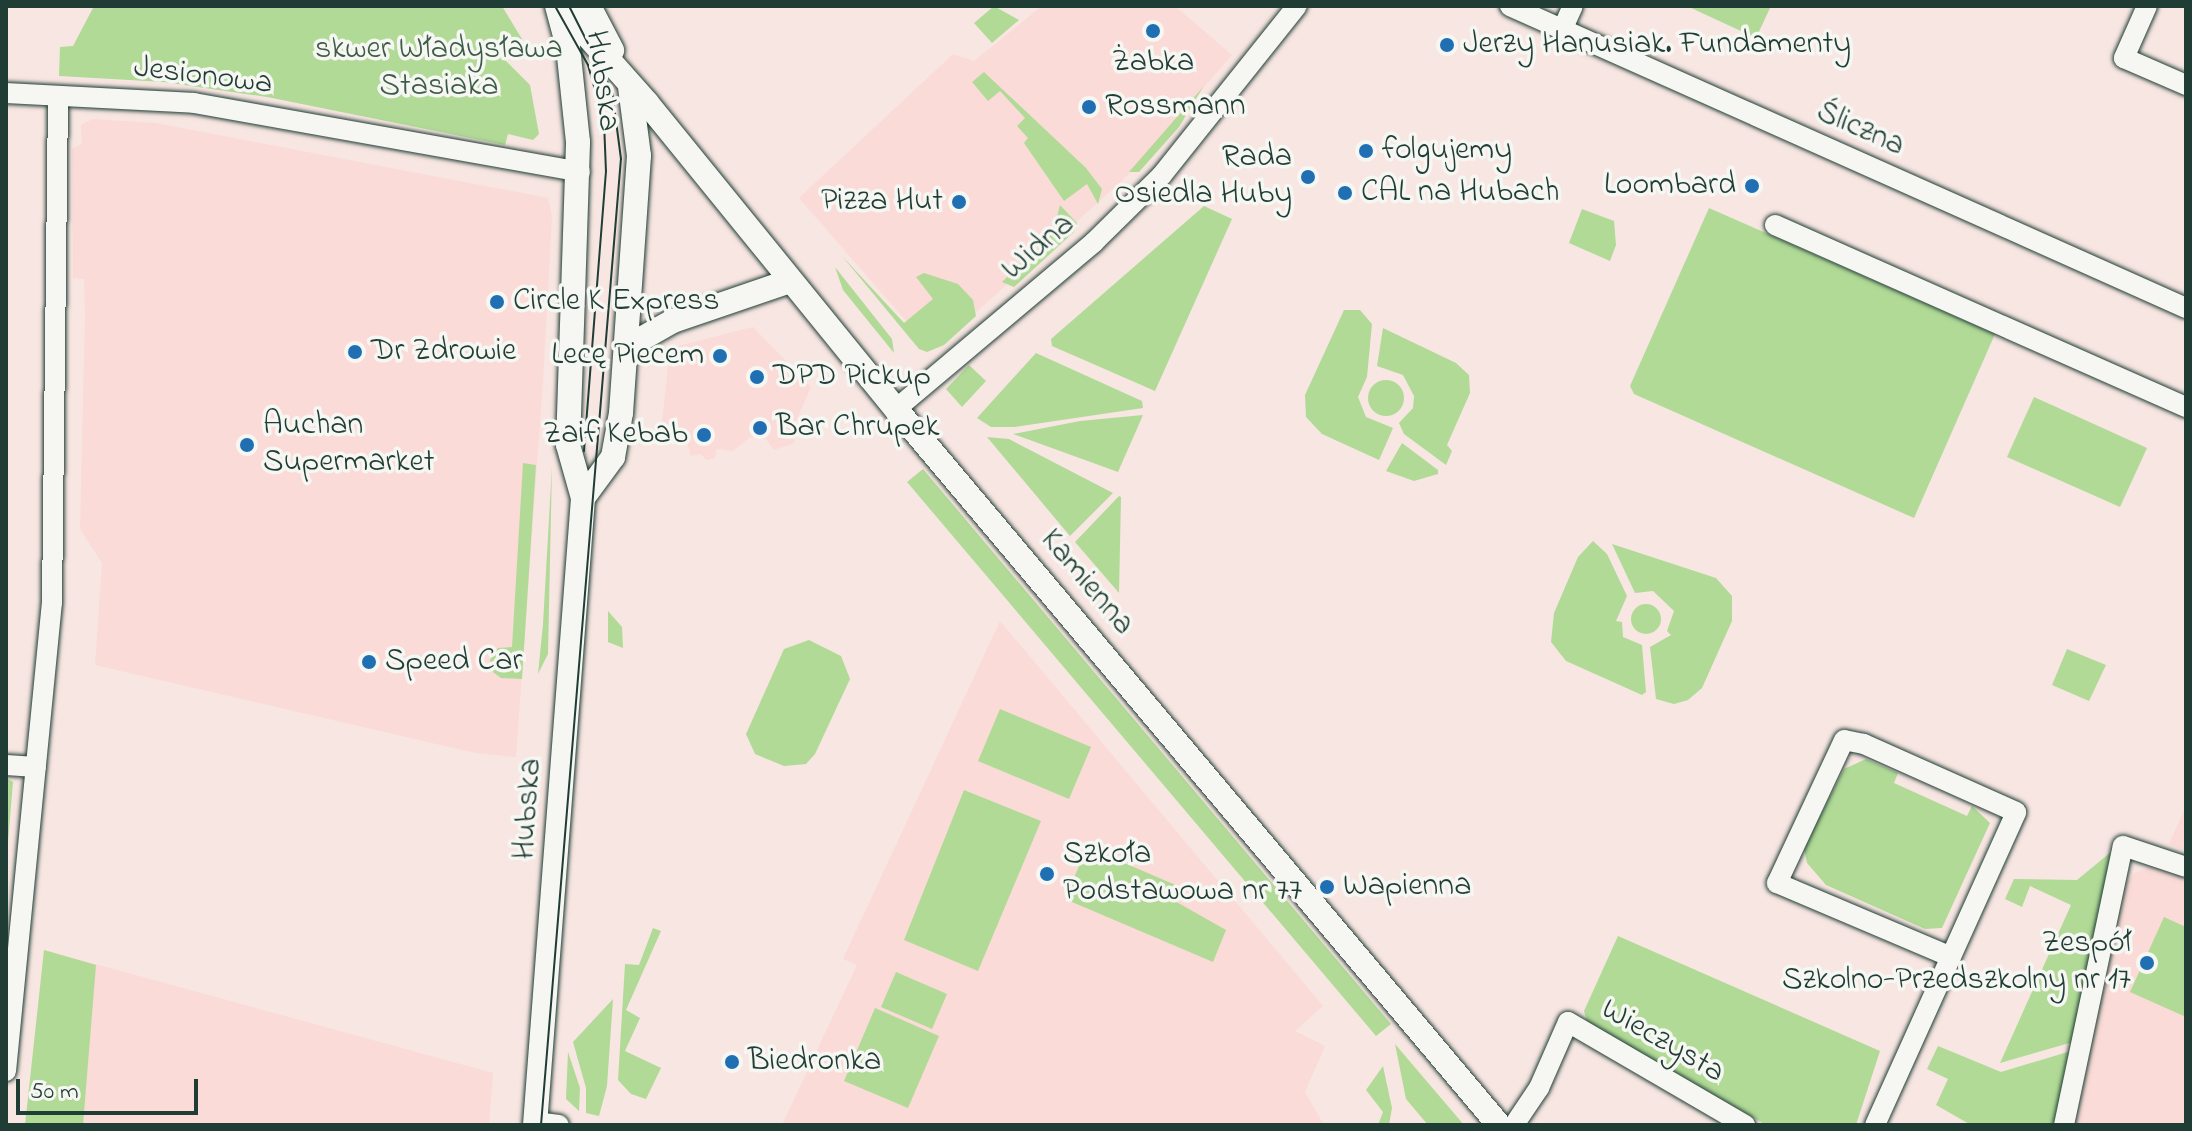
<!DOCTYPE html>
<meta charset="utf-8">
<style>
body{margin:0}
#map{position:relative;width:2192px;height:1131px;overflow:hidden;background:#f8e6e2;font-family:"Indie Flower",sans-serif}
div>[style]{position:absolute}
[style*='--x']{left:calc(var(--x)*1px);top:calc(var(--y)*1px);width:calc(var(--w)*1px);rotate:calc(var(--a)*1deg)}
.built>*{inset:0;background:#fadbd7}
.green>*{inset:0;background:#b1da97}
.round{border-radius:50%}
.roads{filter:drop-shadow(0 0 2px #1f3d34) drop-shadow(0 0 2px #1f3d34)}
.minor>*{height:20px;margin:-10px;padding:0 10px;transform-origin:10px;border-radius:10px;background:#f6f6f2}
.tertiary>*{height:24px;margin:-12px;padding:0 12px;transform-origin:12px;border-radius:12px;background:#f6f6f2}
.tram>*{height:2px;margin:-1px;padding:0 1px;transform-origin:1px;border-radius:1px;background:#1f3d34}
.dots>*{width:22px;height:22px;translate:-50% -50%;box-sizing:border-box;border:4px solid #f6f6f2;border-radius:50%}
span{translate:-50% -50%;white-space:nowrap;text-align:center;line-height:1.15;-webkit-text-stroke:7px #f6f6f2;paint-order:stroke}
.poi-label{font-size:32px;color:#1f3d34}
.left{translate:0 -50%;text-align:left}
.right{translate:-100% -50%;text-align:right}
.park-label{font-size:32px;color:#3c5c48}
.street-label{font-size:32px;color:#1f3d34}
.frame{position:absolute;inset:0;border:8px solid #1f3d34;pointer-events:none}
.scale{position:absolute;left:16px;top:1079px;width:182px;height:36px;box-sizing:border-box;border:4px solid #1f3d34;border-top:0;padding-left:10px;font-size:24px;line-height:28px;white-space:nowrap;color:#1f3d34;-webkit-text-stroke:6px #f6f6f2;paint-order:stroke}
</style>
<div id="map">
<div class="built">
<div style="clip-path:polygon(1042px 6px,1175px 6px,1232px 55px,1125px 178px,943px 342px,927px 345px,799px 198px,953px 54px,974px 61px)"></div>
<div style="clip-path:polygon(93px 119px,156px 123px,548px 198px,552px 217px,543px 381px,516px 757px,475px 753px,95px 665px,102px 563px,80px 529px,85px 316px,84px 279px,73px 278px,72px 149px,82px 144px,81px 125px)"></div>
<div style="clip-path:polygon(753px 327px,811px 387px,796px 421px,794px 443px,774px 450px,766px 439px,750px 437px,733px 451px,717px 449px,715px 458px,707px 460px,700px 454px,691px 456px,684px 433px,661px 432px,670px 348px)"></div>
<div style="clip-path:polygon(1000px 621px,1323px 1006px,1295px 1031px,1325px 1046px,1305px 1092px,1324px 1125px,782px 1125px,857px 965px,843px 959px)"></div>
<div style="clip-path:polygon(2186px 806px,2186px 851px,2169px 844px)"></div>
<div style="clip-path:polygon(2158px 865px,2186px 875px,2186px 1125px,2073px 1125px,2122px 887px,2136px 872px)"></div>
<div style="clip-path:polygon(44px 950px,493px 1073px,489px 1125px,28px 1125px)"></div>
</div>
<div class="green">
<div style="clip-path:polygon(94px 6px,502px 6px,522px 39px,501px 56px,530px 85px,539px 134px,533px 140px,508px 134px,505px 145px,267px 97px,164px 82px,59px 76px,60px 47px,73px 46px)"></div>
<div style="clip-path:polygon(994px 6px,1019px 20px,992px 43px,974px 23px)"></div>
<div style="clip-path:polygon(1764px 6px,1770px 8px,1756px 38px,1689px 7px)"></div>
<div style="clip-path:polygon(984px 72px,1086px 168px,1102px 189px,1098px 204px,1087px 184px,1064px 201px,1024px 143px,1028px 138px,1017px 126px,1025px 118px,1000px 91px,988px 101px,972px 82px)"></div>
<div style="clip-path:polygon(1203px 87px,1179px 127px,1139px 172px,1129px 172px)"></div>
<div style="clip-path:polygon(1060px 205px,1077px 223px,1074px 232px,1014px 287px,1002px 282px,1025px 259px,1031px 264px,1038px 257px,1035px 252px,1053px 232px)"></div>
<div style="clip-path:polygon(1204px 206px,1232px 219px,1155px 391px,1052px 346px,1051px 339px)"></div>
<div style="clip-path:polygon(1709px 208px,1995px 334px,1914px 518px,1634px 394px,1630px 386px)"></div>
<div style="clip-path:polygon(1582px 209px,1614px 221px,1616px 245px,1610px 261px,1569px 243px)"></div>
<div style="clip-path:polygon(842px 256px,904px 323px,933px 299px,916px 277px,924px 273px,958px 284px,973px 300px,976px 316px,944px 345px,927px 352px,919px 349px)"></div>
<div style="clip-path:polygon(835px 267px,892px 339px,894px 353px,843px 290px)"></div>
<div style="clip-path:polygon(1344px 310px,1360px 310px,1372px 324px,1367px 377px,1358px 397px,1366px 417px,1393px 428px,1379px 460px,1322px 434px,1306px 417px,1305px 395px)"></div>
<div style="clip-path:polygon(1383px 328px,1456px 363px,1469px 375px,1470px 393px,1447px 445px,1452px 451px,1446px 465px,1404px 434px,1399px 423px,1413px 408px,1414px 396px,1403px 375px,1377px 366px)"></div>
<div style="clip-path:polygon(1036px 353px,1142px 401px,1143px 408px,1014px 427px,991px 427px,977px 418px)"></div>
<div style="clip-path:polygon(969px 365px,986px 381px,962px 407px,946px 389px)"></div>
<div class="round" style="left:1368px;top:380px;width:36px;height:36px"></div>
<div style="clip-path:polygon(2034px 397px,2147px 448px,2120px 507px,2007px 457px)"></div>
<div style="clip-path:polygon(1143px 415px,1118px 472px,1013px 434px,1080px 421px)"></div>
<div style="clip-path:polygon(987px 437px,1009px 439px,1113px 493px,1070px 536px)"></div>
<div style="clip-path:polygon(1402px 443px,1438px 470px,1438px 474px,1414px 481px,1386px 471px)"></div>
<div style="clip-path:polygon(523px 463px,536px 465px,522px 679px,501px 678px,493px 672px,490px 660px,498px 648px,512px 647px)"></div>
<div style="clip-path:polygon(552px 466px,548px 654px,538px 674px,543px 624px)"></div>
<div style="clip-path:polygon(923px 469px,1391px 1024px,1376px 1036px,907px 482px)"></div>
<div style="clip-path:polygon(1119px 496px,1121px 497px,1119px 593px,1075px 542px)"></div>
<div style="clip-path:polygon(1593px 541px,1607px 554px,1627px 596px,1616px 621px,1622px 622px,1623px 637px,1642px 645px,1646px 692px,1642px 695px,1566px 661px,1551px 642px,1554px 613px,1578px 557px)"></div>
<div style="clip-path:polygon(1612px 544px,1716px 578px,1732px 596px,1732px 621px,1702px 688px,1688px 700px,1674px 704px,1656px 699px,1650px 647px,1671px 635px,1667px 631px,1674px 611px,1653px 591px,1635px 593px)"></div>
<div class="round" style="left:1631px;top:604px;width:30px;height:30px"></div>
<div style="clip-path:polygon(608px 611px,622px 627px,623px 648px,608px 642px)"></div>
<div style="clip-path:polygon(809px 640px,841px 656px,850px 679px,815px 754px,806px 764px,784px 766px,755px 754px,746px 734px,784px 649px)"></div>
<div style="clip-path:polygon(2067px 649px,2106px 665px,2089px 701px,2052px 685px)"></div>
<div style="clip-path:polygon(1000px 709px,1091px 747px,1069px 799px,978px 761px)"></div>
<div style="clip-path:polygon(1866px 759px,1898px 773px,1894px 783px,1967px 816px,1972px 806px,1990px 823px,1942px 928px,1925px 929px,1826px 885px,1807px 863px,1804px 848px,1844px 769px)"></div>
<div style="clip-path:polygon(6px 778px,13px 782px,6px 866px)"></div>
<div style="clip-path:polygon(964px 790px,1041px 821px,978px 971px,904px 940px)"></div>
<div style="clip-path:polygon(1087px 847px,1178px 886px,1173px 900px,1226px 930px,1213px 962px,1065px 899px)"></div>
<div style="clip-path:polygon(2111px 852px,2073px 1042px,2000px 1063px,2071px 905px,2030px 886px,2022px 907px,2005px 899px,2014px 879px,2077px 880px)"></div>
<div style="clip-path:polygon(2164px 917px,2186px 927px,2186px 1017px,2130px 992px)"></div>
<div style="clip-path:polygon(653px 928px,661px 931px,626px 1010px,640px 1018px,625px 1051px,661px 1068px,646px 1099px,631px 1094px,618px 1080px,625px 964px,639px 965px)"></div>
<div style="clip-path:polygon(1618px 936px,1880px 1051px,1856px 1125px,1766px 1125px,1587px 1022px,1584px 1011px)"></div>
<div style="clip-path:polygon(44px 950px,96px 965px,83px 1125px,25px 1125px)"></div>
<div style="clip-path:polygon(896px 972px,947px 994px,932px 1029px,881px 1007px)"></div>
<div style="clip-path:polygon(613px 999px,607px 1086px,599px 1116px,586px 1113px,586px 1088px,573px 1042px)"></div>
<div style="clip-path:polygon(875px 1008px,939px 1036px,908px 1108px,844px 1081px)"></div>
<div style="clip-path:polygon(1395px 1044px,1464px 1125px,1428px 1125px,1406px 1099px)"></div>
<div style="clip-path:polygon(1938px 1046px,2001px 1072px,2071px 1051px,2056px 1125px,1971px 1125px,1936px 1105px,1948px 1079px,1927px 1069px)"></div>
<div style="clip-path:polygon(568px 1052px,580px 1088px,579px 1111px,566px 1099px)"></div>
<div style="clip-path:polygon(1383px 1066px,1392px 1108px,1389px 1125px,1378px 1125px,1383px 1112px,1366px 1090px)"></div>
</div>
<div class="roads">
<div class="minor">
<div style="--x:1510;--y:6;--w:740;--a:24.07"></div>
<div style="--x:2147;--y:6;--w:57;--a:113.9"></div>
<div style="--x:2124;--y:58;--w:68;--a:23.5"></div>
<div style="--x:1563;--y:28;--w:24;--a:-66"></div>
<div style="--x:6;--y:93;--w:188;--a:3"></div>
<div style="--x:194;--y:103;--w:392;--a:10.1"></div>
<div style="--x:1775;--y:225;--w:449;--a:23.9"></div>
<div style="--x:896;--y:409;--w:259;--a:-40.1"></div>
<div style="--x:1094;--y:242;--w:95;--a:-44.6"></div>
<div style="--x:1162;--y:175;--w:216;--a:-51.4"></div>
<div style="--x:6;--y:765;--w:30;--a:4"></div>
<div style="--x:6;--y:1071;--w:470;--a:-84.4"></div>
<div style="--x:52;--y:603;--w:507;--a:-89.32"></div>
<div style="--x:535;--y:1122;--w:24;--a:7"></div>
<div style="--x:1514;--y:1125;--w:45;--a:-56"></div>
<div style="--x:1539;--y:1088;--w:72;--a:-66.3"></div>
<div style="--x:1568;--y:1022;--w:205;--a:30.2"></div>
<div style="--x:1875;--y:1125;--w:343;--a:-65.7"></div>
<div style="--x:2016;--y:812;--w:167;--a:-155.9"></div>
<div style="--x:1864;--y:744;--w:20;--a:-169"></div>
<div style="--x:1844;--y:740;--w:158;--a:115.1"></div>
<div style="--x:1777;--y:883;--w:189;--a:23"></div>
<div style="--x:2064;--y:1125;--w:285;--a:-78.1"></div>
<div style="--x:2123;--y:846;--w:66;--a:18.4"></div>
</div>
<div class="tertiary">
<div style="--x:561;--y:6;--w:130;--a:48.4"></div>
<div style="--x:647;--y:103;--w:395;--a:50.9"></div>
<div style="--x:896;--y:409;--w:936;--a:49.9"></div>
<div style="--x:589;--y:6;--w:50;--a:62.4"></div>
<div style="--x:627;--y:347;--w:53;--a:-29.5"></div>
<div style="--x:673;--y:321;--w:124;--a:-18.9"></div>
<div style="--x:583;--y:498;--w:51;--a:-53.8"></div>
<div style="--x:613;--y:457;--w:45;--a:-79.7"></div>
<div style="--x:621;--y:413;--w:258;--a:-86"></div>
<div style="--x:639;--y:156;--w:70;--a:-97.4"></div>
<div style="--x:535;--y:1125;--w:629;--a:-85.62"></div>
<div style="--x:583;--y:498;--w:55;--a:-105.8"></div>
<div style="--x:568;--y:445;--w:303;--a:-88.1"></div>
<div style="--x:578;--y:142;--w:96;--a:-96"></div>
<div style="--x:568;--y:47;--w:42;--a:-105"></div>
</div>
</div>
<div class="tram">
<div style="--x:555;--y:6;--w:68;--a:60.8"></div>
<div style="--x:588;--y:65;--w:59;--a:74.3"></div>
<div style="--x:604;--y:122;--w:49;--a:87.7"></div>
<div style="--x:606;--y:171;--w:281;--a:94.5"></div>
<div style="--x:541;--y:1125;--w:969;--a:-85.27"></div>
<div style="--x:621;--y:159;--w:69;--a:-97.5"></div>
<div style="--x:612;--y:91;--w:95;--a:-116.8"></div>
</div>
<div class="dots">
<div style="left:1153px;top:31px;background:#1f6fb2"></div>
<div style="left:1447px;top:45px;background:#1f6fb2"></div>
<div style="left:1089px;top:107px;background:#1f6fb2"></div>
<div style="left:1366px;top:151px;background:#1f6fb2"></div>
<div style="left:1308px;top:177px;background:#1f6fb2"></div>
<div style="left:1752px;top:186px;background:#1f6fb2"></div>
<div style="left:1345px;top:193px;background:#1f6fb2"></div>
<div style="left:959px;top:202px;background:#1f6fb2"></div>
<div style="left:497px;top:302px;background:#1f6fb2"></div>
<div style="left:355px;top:352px;background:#1f6fb2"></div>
<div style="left:720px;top:356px;background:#1f6fb2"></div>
<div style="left:757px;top:377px;background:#1f6fb2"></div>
<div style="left:760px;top:428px;background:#1f6fb2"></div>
<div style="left:704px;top:435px;background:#1f6fb2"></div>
<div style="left:247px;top:445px;background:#1f6fb2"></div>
<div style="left:369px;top:662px;background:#1f6fb2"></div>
<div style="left:1047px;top:874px;background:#1f6fb2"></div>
<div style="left:1327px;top:887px;background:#1f6fb2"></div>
<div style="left:2147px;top:963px;background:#1f6fb2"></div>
<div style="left:732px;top:1062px;background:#1f6fb2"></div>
</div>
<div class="poi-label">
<span class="left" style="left:1463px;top:45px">Jerzy Hanusiak. Fundamenty</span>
<span style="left:1153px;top:63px">Żabka</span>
<span class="left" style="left:1105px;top:107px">Rossmann</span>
<span class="left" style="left:1382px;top:151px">folgujemy</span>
<span class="right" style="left:1292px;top:177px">Rada<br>Osiedla Huby</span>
<span class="right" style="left:1736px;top:186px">Loombard</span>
<span class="left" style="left:1361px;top:193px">CAL na Hubach</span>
<span class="right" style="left:943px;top:202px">Pizza Hut</span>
<span class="left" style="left:513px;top:302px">Circle K Express</span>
<span class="left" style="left:371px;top:352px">Dr Zdrowie</span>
<span class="right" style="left:704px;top:356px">Lecę Piecem</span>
<span class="left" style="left:773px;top:377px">DPD Pickup</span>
<span class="left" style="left:263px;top:445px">Auchan<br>Supermarket</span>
<span class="left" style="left:776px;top:428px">Bar Chrupek</span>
<span class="right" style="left:688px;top:435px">Zaif Kebab</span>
<span class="left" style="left:385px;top:662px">Speed Car</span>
<span class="left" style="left:1063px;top:874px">Szkoła<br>Podstawowa nr 77</span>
<span class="left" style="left:1343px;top:887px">Wapienna</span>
<span class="right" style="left:2131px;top:963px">Zespół<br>Szkolno-Przedszkolny nr 17</span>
<span class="left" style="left:748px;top:1062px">Biedronka</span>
</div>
<div class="park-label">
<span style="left:439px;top:69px">skwer Władysława<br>Stasiaka</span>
</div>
<div class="street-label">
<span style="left:203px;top:77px;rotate:7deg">Jesionowa</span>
<span style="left:601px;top:81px;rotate:82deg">Hubska</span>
<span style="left:1860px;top:130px;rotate:24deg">Śliczna</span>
<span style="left:1039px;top:248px;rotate:-40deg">Widna</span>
<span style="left:1086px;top:583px;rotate:50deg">Kamienna</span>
<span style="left:529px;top:809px;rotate:-86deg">Hubska</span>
<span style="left:1662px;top:1042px;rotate:30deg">Wieczysta</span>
</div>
<div class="frame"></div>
<div class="scale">50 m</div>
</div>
